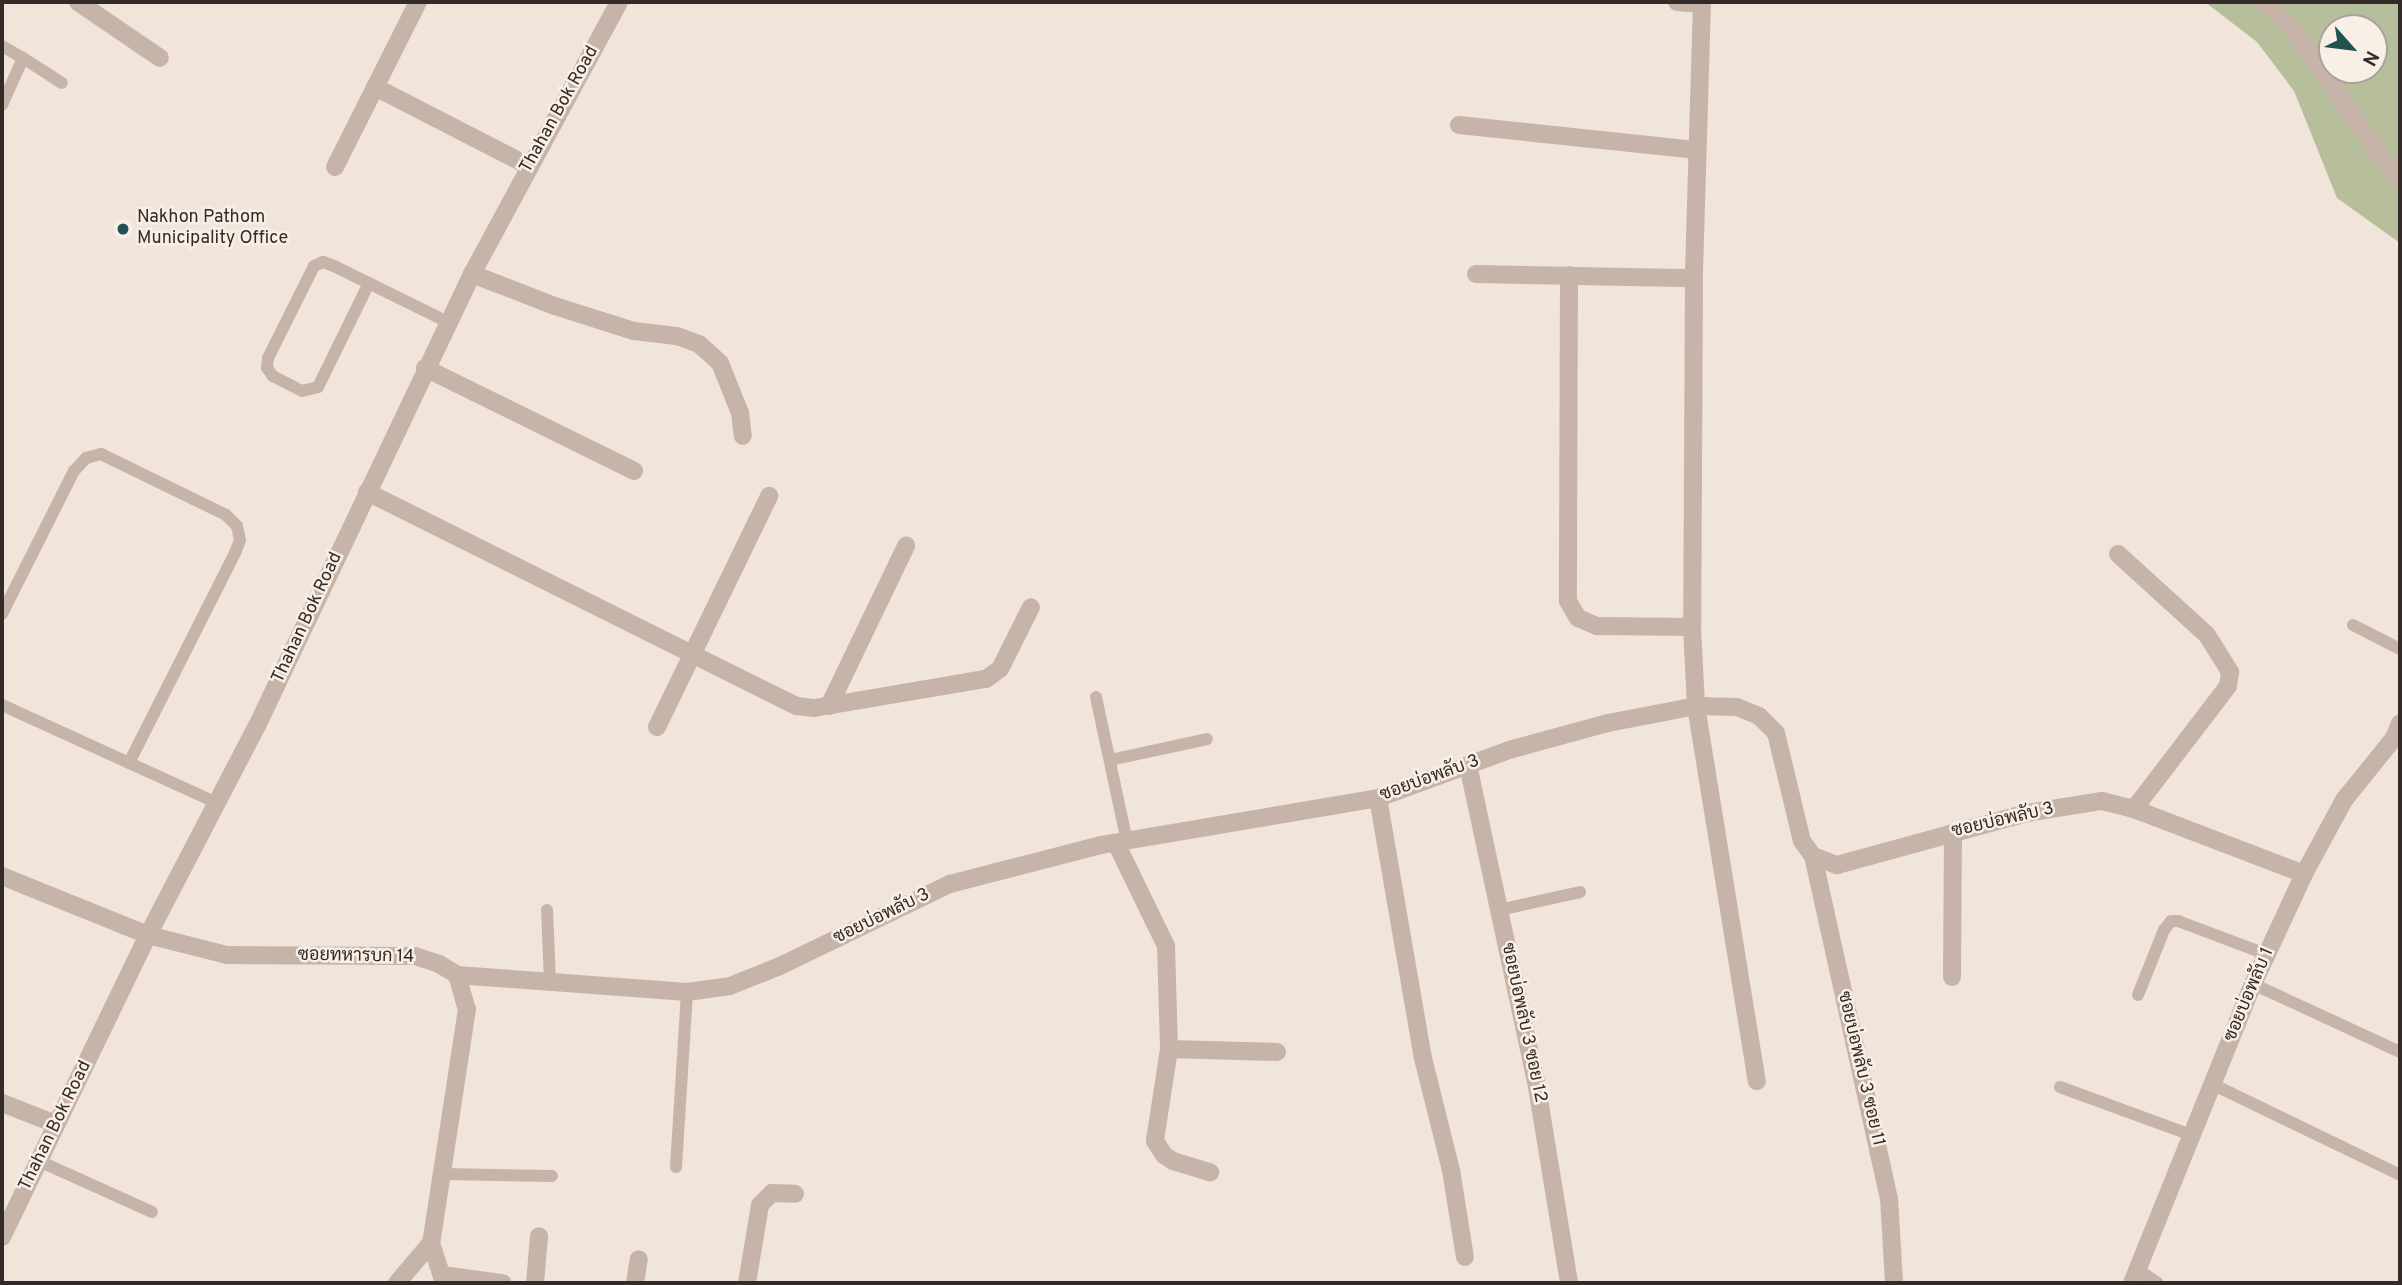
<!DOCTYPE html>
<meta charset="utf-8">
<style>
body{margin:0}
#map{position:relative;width:2402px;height:1285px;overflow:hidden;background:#f0e4db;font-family:Overpass,Sarabun,sans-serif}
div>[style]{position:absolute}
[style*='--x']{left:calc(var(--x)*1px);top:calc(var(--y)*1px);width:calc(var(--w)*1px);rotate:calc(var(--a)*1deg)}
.green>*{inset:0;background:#b6be9c}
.service>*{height:12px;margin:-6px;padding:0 6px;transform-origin:6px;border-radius:6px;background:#c7b4a8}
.minor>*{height:18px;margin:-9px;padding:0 9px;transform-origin:9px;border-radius:9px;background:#c7b4a8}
.dots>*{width:19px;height:19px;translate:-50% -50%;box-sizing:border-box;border:4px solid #f8efe7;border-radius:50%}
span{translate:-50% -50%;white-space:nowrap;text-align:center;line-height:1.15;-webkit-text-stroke:5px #f8efe7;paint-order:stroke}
.street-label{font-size:18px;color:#342b28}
.poi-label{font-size:18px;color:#342b28}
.left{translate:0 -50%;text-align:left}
.frame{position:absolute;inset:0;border:4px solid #342b28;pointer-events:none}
.north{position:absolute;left:2318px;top:14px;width:70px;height:70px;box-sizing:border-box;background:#f8efe7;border:2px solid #aaa19b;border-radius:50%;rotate:118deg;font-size:19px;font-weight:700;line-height:28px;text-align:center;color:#342b28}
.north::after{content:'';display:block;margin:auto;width:24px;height:32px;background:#205352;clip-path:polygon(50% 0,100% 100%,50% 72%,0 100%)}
</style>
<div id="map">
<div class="green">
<div style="clip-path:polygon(evenodd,2205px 2px,2400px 2px,2400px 243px,2337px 198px,2294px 91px,2257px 42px,2205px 2px,2332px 28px,2374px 28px,2374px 70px,2332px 70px,2332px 28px)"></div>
</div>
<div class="service">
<div style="--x:2;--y:46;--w:24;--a:30"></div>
<div style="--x:23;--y:58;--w:51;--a:114.1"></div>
<div style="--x:23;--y:58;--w:46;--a:32.7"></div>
<div style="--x:369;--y:283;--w:116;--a:116.1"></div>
<div style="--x:318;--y:387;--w:16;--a:166"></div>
<div style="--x:302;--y:391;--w:33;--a:-153"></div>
<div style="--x:273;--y:376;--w:10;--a:-127"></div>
<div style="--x:267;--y:368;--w:10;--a:-84"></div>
<div style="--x:268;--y:358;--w:103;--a:-63.4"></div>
<div style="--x:314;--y:266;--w:10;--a:-24"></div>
<div style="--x:323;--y:262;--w:12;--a:20"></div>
<div style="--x:334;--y:266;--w:127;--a:26.2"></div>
<div style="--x:2;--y:614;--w:160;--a:-63.3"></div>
<div style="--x:74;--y:471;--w:18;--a:-47"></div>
<div style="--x:86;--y:458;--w:16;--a:-15"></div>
<div style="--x:101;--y:454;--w:139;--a:26"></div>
<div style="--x:226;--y:515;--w:16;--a:45"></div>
<div style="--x:237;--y:526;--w:14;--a:78"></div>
<div style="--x:240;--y:540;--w:14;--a:111"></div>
<div style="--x:235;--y:553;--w:235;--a:116.8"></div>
<div style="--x:2353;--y:625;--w:53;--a:27.1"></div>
<div style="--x:1096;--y:697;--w:147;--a:77.9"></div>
<div style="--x:2;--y:705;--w:236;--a:24.5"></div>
<div style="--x:1110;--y:760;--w:99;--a:-12.2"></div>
<div style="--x:547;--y:910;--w:72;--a:87.6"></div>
<div style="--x:1499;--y:910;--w:83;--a:-12.5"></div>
<div style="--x:2253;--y:984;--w:162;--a:24.8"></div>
<div style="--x:2138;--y:995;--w:70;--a:-68.2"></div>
<div style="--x:2164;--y:930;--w:11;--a:-52"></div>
<div style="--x:2171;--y:921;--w:7;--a:0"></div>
<div style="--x:2178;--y:921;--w:94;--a:20.6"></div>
<div style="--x:2212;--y:1084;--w:209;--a:25.8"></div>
<div style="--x:2060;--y:1087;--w:140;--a:20.1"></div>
<div style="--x:39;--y:1161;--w:124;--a:24.3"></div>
<div style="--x:676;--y:1167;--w:175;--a:-86.4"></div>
<div style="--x:442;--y:1174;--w:110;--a:1"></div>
<div style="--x:2137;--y:1269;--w:25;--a:34"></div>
</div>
<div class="minor">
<div style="--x:78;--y:2;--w:99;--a:34.3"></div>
<div style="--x:1677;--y:2;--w:24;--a:5"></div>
<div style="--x:1702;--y:2;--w:276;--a:91.7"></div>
<div style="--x:1694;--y:278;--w:349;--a:90.3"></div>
<div style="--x:1692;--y:627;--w:79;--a:87.1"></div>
<div style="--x:1696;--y:706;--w:380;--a:80.8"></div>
<div style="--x:2264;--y:2;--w:40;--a:44"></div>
<div style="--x:2293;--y:30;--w:187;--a:55"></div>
<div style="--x:375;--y:87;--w:173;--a:27.2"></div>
<div style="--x:1459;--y:125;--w:240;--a:6"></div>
<div style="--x:335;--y:167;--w:185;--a:-63.3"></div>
<div style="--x:472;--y:274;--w:89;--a:21.1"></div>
<div style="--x:555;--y:306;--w:83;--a:17.6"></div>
<div style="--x:634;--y:331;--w:43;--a:6.6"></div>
<div style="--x:677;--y:336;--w:23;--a:20"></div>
<div style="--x:699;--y:344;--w:28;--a:42"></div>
<div style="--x:720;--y:363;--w:54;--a:68.2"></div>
<div style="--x:740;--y:413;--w:23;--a:83"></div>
<div style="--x:1476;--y:274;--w:218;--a:1.1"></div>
<div style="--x:1569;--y:275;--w:326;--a:90.2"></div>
<div style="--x:1568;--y:601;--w:20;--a:60"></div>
<div style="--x:1578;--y:618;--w:21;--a:23"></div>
<div style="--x:1597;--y:626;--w:95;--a:0.6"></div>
<div style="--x:425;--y:368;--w:233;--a:26.2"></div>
<div style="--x:367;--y:492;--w:480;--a:26.5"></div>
<div style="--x:797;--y:706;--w:17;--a:7"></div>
<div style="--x:814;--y:708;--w:174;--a:-9.6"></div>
<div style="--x:986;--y:679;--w:17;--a:-36"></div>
<div style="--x:1000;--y:669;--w:69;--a:-63.4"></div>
<div style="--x:2118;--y:554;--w:120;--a:42.3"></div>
<div style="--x:2207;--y:635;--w:44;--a:58.1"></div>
<div style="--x:2230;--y:672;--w:14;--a:98"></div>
<div style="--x:2228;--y:686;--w:155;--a:127.4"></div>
<div style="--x:829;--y:706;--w:178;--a:-64.3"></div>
<div style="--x:657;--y:727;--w:257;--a:-64.1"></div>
<div style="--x:1468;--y:765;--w:323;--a:77.9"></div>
<div style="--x:1536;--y:1081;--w:205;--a:80.7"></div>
<div style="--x:1378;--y:798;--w:264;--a:80.2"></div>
<div style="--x:1423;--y:1058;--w:115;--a:76"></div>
<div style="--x:1451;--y:1170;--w:88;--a:80.9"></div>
<div style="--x:1116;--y:843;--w:114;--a:64.1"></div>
<div style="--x:1166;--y:946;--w:103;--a:88.3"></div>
<div style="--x:1169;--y:1049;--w:93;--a:98.7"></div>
<div style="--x:1155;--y:1141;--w:17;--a:57"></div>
<div style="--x:1164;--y:1155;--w:11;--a:34"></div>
<div style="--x:1173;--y:1161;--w:39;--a:17"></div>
<div style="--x:1813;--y:856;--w:350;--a:77.5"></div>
<div style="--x:1889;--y:1198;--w:85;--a:86.6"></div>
<div style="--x:2;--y:876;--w:157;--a:22"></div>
<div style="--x:148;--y:935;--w:81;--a:14.2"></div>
<div style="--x:227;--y:955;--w:188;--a:0.3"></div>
<div style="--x:415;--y:956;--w:25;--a:18"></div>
<div style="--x:439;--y:964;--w:21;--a:31"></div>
<div style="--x:457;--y:975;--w:35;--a:74"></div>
<div style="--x:467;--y:1009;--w:237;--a:98.7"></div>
<div style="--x:431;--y:1243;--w:42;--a:72"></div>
<div style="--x:457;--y:975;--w:231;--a:4.2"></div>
<div style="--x:687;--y:992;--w:43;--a:-7.9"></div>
<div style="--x:730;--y:986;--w:54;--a:-21.8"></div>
<div style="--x:780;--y:966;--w:189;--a:-25.8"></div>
<div style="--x:950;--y:884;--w:156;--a:-14.5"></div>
<div style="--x:1101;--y:845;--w:281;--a:-9.6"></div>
<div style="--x:1378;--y:798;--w:140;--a:-20.1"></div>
<div style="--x:1509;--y:750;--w:103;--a:-15.3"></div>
<div style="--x:1608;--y:723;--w:90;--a:-10.9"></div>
<div style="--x:1696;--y:706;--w:41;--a:1.4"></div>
<div style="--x:1737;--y:707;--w:24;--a:22"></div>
<div style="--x:1759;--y:716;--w:24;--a:45"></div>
<div style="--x:1776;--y:733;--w:111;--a:76.5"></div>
<div style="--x:1802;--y:841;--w:19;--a:54"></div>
<div style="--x:1813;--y:856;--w:26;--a:21"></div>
<div style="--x:1837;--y:865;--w:197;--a:-15.3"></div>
<div style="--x:2027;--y:813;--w:76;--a:-9.1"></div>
<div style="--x:2102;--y:801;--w:33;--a:14"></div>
<div style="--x:2134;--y:809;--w:182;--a:20.9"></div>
<div style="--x:1952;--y:977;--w:144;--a:-89.6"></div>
<div style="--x:1169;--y:1049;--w:108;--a:1.6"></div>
<div style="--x:2;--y:1103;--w:58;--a:21.3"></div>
<div style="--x:2;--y:1237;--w:335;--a:-64.2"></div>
<div style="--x:148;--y:935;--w:236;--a:-62.5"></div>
<div style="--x:257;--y:726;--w:501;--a:-64.56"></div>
<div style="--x:472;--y:274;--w:309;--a:-61.6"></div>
<div style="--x:442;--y:1275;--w:61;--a:7.6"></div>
<div style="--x:397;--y:1283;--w:52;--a:-49.6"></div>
<div style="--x:535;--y:1283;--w:47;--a:-85.1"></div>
<div style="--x:635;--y:1283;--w:24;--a:-81"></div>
<div style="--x:747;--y:1283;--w:79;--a:-80.5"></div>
<div style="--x:760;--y:1205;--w:17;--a:-45"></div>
<div style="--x:772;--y:1193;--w:23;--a:2"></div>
<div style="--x:2132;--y:1283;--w:323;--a:-68"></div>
<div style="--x:2253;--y:984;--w:121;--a:-65.1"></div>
<div style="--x:2304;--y:874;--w:84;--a:-61.6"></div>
<div style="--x:2344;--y:800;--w:80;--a:-51.1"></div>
<div style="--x:2394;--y:738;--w:16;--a:-68"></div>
</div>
<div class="dots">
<div style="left:123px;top:229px;background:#205352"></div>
</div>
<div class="street-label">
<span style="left:560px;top:110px;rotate:-61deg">Thahan Bok Road</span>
<span style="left:308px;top:618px;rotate:-65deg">Thahan Bok Road</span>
<span style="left:1430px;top:779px;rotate:-20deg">ซอยบ่อพลับ 3</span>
<span style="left:2003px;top:821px;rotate:-13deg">ซอยบ่อพลับ 3</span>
<span style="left:882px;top:917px;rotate:-26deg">ซอยบ่อพลับ 3</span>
<span style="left:356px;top:957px;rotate:1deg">ซอยทหารบก 14</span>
<span style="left:2250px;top:995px;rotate:-67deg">ซอยบ่อพลับ 1</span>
<span style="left:1523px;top:1023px;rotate:78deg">ซอยบ่อพลับ 3 ซอย 12</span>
<span style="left:1860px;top:1069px;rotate:77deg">ซอยบ่อพลับ 3 ซอย 11</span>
<span style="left:56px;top:1126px;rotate:-64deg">Thahan Bok Road</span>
</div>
<div class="poi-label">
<span class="left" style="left:137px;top:229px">Nakhon Pathom<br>Municipality Office</span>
</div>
<div class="frame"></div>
<div class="north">N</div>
</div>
